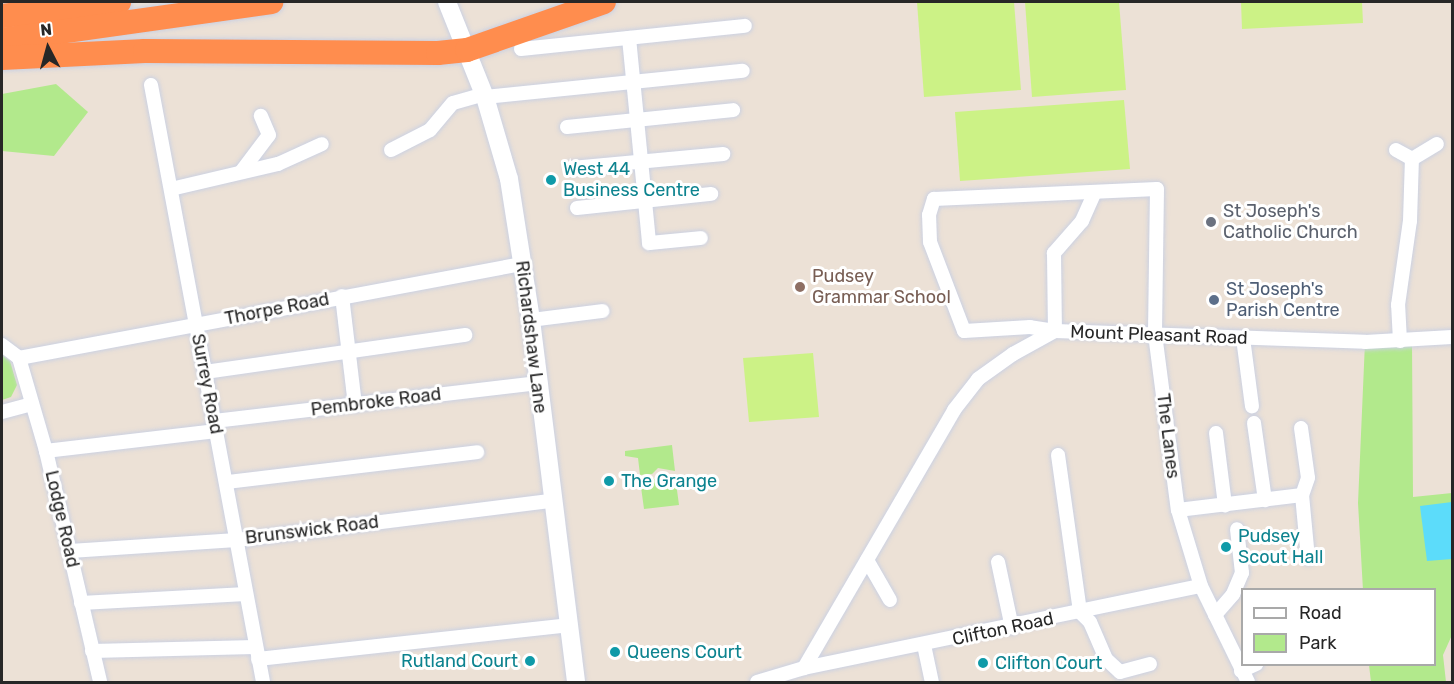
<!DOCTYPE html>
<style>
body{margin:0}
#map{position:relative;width:1454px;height:684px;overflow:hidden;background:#ece1d6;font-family:Rubik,sans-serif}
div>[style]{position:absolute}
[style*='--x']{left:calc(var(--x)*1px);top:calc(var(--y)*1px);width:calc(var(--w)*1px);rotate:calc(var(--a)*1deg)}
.green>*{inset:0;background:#b2e98c}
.pitch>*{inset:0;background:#ccf286}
.water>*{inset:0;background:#5cdcfa}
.roads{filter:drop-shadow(0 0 2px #cbd1e2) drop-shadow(0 0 2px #cbd1e2)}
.street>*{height:14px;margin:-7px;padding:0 7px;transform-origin:7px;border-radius:7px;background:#fff}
.secondary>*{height:18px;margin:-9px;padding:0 9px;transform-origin:9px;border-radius:9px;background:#fff}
.highway>*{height:24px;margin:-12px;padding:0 12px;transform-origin:12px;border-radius:12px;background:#ff8d4e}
.dots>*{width:16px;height:16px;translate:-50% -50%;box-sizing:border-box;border:3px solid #fff;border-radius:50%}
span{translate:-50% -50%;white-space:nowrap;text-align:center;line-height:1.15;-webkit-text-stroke:6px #fff;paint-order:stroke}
.culture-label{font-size:18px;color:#0d838f}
.left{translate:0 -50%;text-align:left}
.right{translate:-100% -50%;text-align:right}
.worship-label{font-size:18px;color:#5b616d}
.education-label{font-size:18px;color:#785e54}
.service-label{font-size:18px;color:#4e5e75}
.street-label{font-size:18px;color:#272727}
.frame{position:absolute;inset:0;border:3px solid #272727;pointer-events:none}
.legend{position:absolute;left:1241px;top:588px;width:195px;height:78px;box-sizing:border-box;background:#fff;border:2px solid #a9a9a9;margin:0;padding:8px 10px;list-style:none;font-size:18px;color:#272727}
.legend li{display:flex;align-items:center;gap:12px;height:30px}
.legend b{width:30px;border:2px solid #a9a9a9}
.north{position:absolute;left:18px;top:18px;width:60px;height:60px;-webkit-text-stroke:4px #fff;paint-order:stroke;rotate:354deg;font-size:16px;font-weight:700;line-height:24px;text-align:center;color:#272727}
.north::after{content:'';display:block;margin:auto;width:21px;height:27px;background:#272727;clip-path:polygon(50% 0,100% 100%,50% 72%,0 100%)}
</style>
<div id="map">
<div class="green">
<div style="clip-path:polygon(56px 84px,88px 112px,54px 156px,2px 151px,2px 94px)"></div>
<div style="clip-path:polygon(1412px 341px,1413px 497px,1452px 493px,1452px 635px,1443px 655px,1446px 682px,1371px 682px,1369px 665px,1434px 664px,1434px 590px,1363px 590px,1358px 503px,1365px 342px)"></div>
<div style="clip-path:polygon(2px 355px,10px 361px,17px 385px,11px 397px,2px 400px)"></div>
<div style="clip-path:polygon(672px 445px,675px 471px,658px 468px,652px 474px,640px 475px,638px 458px,625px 456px,625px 451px)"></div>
<div style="clip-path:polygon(675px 475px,679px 505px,644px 509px,640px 480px,653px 478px,660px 483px)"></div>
</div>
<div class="pitch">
<div style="clip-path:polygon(917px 2px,1014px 2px,1021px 90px,924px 97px)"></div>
<div style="clip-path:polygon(1025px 2px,1119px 2px,1126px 90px,1032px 97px)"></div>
<div style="clip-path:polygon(1241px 2px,1362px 2px,1363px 23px,1242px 29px)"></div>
<div style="clip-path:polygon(1124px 100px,1130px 169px,960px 181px,955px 112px)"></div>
<div style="clip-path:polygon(813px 353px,819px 417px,749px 422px,743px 358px)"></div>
</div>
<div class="water">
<div style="clip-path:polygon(1452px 502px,1452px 559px,1427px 561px,1420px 506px)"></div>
</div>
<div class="roads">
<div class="street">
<div style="--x:629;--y:38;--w:206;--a:84.4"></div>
<div style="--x:649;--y:243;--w:52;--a:-5.5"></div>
<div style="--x:521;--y:49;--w:225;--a:-5.9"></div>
<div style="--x:151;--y:85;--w:607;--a:79.37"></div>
<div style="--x:485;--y:97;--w:259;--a:-5.8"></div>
<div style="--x:567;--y:127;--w:167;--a:-5.8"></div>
<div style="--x:391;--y:150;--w:44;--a:-27.1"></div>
<div style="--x:430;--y:130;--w:35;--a:-50"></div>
<div style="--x:453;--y:103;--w:32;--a:-16"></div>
<div style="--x:1396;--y:150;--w:18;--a:29"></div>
<div style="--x:572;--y:168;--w:152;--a:-5.3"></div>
<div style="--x:241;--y:172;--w:46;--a:-52.9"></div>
<div style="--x:269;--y:135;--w:21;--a:-113"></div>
<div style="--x:171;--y:189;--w:110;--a:-13.2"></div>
<div style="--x:278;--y:164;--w:48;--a:-24.4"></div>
<div style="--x:1094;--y:194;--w:30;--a:114"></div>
<div style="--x:1082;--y:221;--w:43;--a:131.2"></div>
<div style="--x:1054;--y:253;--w:78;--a:89.3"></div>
<div style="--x:1055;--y:331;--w:25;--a:-171"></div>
<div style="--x:1030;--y:327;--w:66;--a:176.5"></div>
<div style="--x:964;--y:331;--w:95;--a:-110.9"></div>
<div style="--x:930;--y:242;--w:27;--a:-92"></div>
<div style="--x:929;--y:215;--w:17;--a:-73"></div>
<div style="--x:934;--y:199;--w:223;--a:-2.6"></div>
<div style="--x:1157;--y:189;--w:145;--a:90.8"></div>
<div style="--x:1155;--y:334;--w:177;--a:82.6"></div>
<div style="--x:1178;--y:510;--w:79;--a:73.2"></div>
<div style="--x:1201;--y:586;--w:107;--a:63.9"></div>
<div style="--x:577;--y:208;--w:135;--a:-6"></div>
<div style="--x:342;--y:296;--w:110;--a:83.2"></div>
<div style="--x:531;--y:320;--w:72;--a:-7.2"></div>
<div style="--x:1243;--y:338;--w:69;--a:82.5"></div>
<div style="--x:1400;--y:341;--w:36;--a:-93"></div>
<div style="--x:1398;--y:305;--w:85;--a:-81.9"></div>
<div style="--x:1410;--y:221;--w:62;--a:-88.2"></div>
<div style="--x:1412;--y:159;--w:29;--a:-31"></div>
<div style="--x:2;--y:345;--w:21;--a:37"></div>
<div style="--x:19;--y:358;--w:512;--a:-10.59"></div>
<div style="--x:19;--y:358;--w:97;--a:73.8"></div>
<div style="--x:46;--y:451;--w:237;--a:76.8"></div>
<div style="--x:205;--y:372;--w:263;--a:-8.1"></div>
<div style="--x:2;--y:412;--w:31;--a:-15"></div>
<div style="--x:215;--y:421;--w:325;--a:-6.7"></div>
<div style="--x:1254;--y:423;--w:78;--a:81.9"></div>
<div style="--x:1301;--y:428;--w:50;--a:82"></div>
<div style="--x:1308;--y:478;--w:18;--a:109"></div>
<div style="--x:1302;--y:495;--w:63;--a:84.6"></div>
<div style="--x:1216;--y:433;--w:73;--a:82.9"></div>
<div style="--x:46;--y:451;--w:171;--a:-6.7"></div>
<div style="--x:1058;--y:455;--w:159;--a:82"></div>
<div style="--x:1080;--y:612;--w:14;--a:45"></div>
<div style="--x:1090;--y:622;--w:40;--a:66.6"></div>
<div style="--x:1106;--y:659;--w:19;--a:43"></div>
<div style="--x:1120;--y:672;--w:31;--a:-15"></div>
<div style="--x:227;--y:482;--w:252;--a:-6.8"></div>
<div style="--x:1178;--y:510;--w:125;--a:-6.9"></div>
<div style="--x:70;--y:551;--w:167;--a:-3.8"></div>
<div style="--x:237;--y:540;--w:317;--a:-7.1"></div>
<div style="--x:867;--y:560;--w:46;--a:60.1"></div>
<div style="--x:998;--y:562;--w:67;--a:78"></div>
<div style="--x:81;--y:603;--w:165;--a:-3.1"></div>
<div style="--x:1215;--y:615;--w:28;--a:-49"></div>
<div style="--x:1233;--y:594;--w:23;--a:-67"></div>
<div style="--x:1242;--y:573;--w:44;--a:-96.5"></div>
<div style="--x:924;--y:645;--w:38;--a:78"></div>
<div style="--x:92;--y:651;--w:163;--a:-1.4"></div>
<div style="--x:258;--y:659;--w:314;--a:-6.2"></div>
<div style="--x:804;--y:668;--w:405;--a:-11.7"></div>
<div style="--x:1241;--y:671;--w:17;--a:-25"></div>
<div style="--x:757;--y:682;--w:49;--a:-16.6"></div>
<div style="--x:804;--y:668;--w:298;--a:-59.8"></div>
<div style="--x:954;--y:410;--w:39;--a:-52"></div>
<div style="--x:978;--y:379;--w:43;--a:-35.5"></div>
<div style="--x:1013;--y:354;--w:48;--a:-28.7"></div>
<div style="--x:1055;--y:331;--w:310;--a:2"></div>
<div style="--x:1365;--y:342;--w:87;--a:-3.3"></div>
</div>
<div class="secondary">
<div style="--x:447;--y:2;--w:102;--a:68.2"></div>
<div style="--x:485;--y:97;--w:85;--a:73.7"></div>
<div style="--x:509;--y:179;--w:143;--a:81.1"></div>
<div style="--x:531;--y:320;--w:365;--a:82.9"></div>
</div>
<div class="highway">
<div style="--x:2;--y:16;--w:118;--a:-6.8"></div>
<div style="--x:2;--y:40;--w:272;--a:-8"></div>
<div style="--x:2;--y:58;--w:143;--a:-2.8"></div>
<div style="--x:145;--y:51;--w:293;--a:0.4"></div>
<div style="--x:438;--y:53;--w:29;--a:-6"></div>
<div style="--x:467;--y:50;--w:145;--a:-19.3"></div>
</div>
</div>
<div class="dots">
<div style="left:551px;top:180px;background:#0f9aa8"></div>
<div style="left:1211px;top:222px;background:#6b7280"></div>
<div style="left:800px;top:287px;background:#8d6e63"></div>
<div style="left:1214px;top:300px;background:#5c6f8a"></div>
<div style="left:609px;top:481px;background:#0f9aa8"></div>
<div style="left:1226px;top:547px;background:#0f9aa8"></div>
<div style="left:615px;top:652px;background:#0f9aa8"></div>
<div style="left:530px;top:661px;background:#0f9aa8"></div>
<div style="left:983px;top:663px;background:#0f9aa8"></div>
</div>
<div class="culture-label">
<span class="left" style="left:563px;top:180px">West 44<br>Business Centre</span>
<span class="left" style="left:621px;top:481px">The Grange</span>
<span class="left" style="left:1238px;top:547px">Pudsey<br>Scout Hall</span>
<span class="left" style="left:627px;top:652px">Queens Court</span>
<span class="right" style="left:518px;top:661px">Rutland Court</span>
<span class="left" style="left:995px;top:663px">Clifton Court</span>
</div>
<div class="worship-label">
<span class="left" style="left:1223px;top:222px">St Joseph's<br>Catholic Church</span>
</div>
<div class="education-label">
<span class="left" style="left:812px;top:287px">Pudsey<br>Grammar School</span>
</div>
<div class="service-label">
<span class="left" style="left:1226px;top:300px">St Joseph's<br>Parish Centre</span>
</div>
<div class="street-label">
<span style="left:277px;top:309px;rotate:-11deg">Thorpe Road</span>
<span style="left:1159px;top:335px;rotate:2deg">Mount Pleasant Road</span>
<span style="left:531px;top:337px;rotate:83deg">Richardshaw Lane</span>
<span style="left:207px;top:384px;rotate:79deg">Surrey Road</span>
<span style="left:376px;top:402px;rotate:-7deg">Pembroke Road</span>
<span style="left:1168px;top:436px;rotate:83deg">The Lanes</span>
<span style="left:62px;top:519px;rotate:77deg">Lodge Road</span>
<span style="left:312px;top:530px;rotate:-7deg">Brunswick Road</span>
<span style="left:1003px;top:629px;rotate:-12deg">Clifton Road</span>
</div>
<div class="frame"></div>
<ul class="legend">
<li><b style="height:8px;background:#fff"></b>Road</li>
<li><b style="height:16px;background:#b2e98c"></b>Park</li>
</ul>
<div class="north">N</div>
</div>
